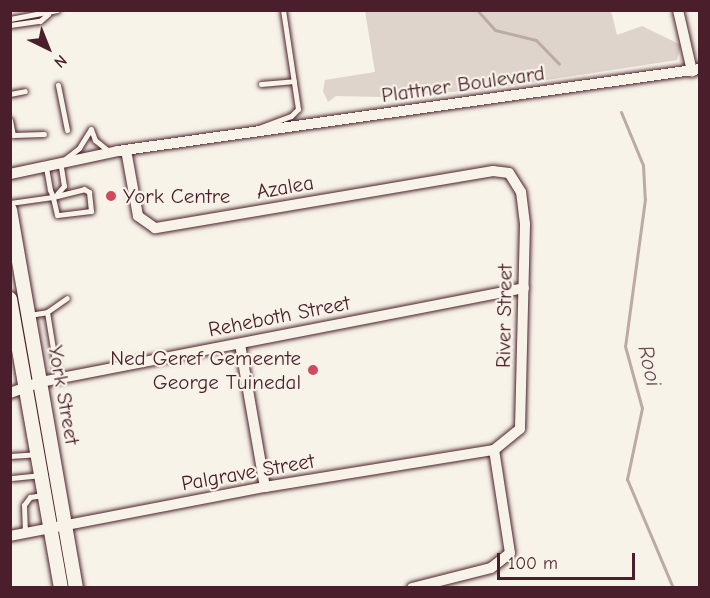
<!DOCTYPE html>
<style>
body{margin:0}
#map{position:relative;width:710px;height:598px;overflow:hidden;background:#f7f3e8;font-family:"Comic Neue",sans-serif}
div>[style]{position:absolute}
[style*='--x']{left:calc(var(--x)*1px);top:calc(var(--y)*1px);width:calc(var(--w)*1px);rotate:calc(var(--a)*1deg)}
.green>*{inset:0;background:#ded4cc}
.stream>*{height:3px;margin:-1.5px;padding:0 1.5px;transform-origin:1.5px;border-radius:1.5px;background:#bcaaa7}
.roads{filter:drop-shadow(0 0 2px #4a1f2b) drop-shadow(0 0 2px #4a1f2b)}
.service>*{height:5px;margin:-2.5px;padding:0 2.5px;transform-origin:2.5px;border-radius:2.5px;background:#f7f3e8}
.minor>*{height:10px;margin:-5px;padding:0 5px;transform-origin:5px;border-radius:5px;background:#f7f3e8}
.secondary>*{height:14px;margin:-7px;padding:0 7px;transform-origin:7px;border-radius:7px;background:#f7f3e8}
.dots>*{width:16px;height:16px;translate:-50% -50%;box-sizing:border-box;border:3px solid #f7f3e8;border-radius:50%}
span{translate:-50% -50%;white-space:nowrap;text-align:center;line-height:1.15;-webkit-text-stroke:4.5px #f7f3e8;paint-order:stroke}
.street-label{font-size:21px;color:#4a1f2b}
.poi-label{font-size:21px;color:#4a1f2b}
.left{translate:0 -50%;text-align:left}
.right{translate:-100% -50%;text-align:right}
.water-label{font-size:22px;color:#6c4950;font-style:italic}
.frame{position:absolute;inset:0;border:12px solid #4a1f2b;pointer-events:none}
.north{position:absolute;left:18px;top:18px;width:60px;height:60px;-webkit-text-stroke:4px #f7f3e8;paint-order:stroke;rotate:137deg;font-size:16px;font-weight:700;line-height:24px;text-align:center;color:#4a1f2b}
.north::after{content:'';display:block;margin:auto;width:21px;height:27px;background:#4a1f2b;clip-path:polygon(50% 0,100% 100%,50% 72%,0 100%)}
.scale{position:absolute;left:497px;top:553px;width:138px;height:27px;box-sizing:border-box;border:3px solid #4a1f2b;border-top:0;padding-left:8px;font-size:18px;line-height:21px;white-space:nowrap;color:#4a1f2b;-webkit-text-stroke:4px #f7f3e8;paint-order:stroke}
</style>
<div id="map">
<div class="green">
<div style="clip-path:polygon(365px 11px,611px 11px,617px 35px,642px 26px,681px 45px,677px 60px,489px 89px,383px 97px,336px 96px,328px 102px,323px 91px,325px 80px,375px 72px)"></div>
</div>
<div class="stream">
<div style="--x:477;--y:10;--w:27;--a:48"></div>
<div style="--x:495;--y:30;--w:42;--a:13.7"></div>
<div style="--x:536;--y:40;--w:33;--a:46"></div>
<div style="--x:621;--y:112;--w:57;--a:67.5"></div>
<div style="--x:643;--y:165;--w:34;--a:87"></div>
<div style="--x:645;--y:199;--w:148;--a:97.7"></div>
<div style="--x:625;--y:346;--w:64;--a:74.7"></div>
<div style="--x:642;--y:408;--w:73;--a:101.9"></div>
<div style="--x:627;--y:479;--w:118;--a:67.1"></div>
</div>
<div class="roads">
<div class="service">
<div style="--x:10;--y:19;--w:48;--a:-10.8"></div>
<div style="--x:10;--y:25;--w:30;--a:-8"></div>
<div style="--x:40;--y:21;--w:11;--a:-41"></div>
<div style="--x:261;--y:84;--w:33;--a:-5"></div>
<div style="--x:58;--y:85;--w:46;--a:78.7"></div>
<div style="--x:10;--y:94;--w:15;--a:-11"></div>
<div style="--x:10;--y:120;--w:15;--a:79"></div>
<div style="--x:13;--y:135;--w:31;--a:-2"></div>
<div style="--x:91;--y:129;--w:12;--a:70"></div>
<div style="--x:95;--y:140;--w:19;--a:39"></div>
<div style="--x:253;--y:130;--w:40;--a:-20.2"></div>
<div style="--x:291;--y:116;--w:10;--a:-45"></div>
<div style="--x:298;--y:109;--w:100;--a:-98.6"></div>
<div style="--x:65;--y:159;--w:18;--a:-38"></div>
<div style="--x:79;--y:148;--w:22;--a:-58"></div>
<div style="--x:57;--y:194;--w:11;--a:-49"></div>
<div style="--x:64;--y:186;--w:24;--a:-99"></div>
<div style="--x:10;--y:203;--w:43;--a:-7.9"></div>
<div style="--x:53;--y:197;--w:32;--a:-14"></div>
<div style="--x:84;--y:189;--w:6;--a:31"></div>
<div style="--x:89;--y:192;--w:19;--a:84"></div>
<div style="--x:91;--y:211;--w:34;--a:173"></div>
<div style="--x:57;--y:215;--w:18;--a:-103"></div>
<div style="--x:53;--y:197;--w:8;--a:-113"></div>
<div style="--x:50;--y:190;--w:23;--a:-100"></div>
<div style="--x:47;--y:312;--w:68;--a:80.7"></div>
<div style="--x:29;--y:315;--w:18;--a:-9"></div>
<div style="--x:47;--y:312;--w:24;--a:-35"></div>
<div style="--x:10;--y:456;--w:26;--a:-4"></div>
<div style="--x:12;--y:478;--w:27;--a:-6"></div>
<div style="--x:25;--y:533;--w:28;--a:-92"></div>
<div style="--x:24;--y:505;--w:10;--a:-53"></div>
<div style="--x:30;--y:497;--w:13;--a:-9"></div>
</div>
<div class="minor">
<div style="--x:678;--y:10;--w:63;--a:77.1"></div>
<div style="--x:10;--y:174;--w:110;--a:-12"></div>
<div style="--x:118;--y:151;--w:588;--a:-8.02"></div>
<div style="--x:240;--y:344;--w:145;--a:80.1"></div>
<div style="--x:10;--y:393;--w:33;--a:-20"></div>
<div style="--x:41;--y:382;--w:492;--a:-11"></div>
<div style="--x:10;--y:536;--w:260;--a:-10.9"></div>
<div style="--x:265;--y:487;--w:232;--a:-9.2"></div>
<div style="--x:494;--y:450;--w:33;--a:-39"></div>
<div style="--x:520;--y:429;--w:205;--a:-88.6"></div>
<div style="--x:525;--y:224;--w:32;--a:-97"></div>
<div style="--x:521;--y:192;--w:22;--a:-122"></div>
<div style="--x:509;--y:173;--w:16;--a:-173"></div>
<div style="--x:493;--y:171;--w:343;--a:170.4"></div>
<div style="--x:155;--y:228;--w:21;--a:-145"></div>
<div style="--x:138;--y:216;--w:67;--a:-100.3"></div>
<div style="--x:412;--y:588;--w:81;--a:-14.2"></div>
<div style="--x:491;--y:568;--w:24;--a:-38"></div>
<div style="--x:510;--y:553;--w:104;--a:-98.8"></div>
</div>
<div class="secondary">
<div style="--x:10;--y:210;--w:384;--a:80.1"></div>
<div style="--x:10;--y:299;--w:293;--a:80"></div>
</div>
</div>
<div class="dots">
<div style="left:111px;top:196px;background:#d1495b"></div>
<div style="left:313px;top:370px;background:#d1495b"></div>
</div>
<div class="street-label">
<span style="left:463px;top:84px;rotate:-8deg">Plattner Boulevard</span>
<span style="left:285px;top:187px;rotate:-10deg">Azalea</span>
<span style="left:279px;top:316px;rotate:-11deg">Reheboth Street</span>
<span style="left:504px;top:316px;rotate:-89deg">River Street</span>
<span style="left:64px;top:395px;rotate:80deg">York Street</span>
<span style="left:248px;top:472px;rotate:-10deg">Palgrave Street</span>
</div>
<div class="poi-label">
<span class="left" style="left:123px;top:196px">York Centre</span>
<span class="right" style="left:301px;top:370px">Ned Geref Gemeente<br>George Tuinedal</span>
</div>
<div class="water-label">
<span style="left:649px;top:366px;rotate:77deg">Rooi</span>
</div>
<div class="frame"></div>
<div class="north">N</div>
<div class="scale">100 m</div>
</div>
